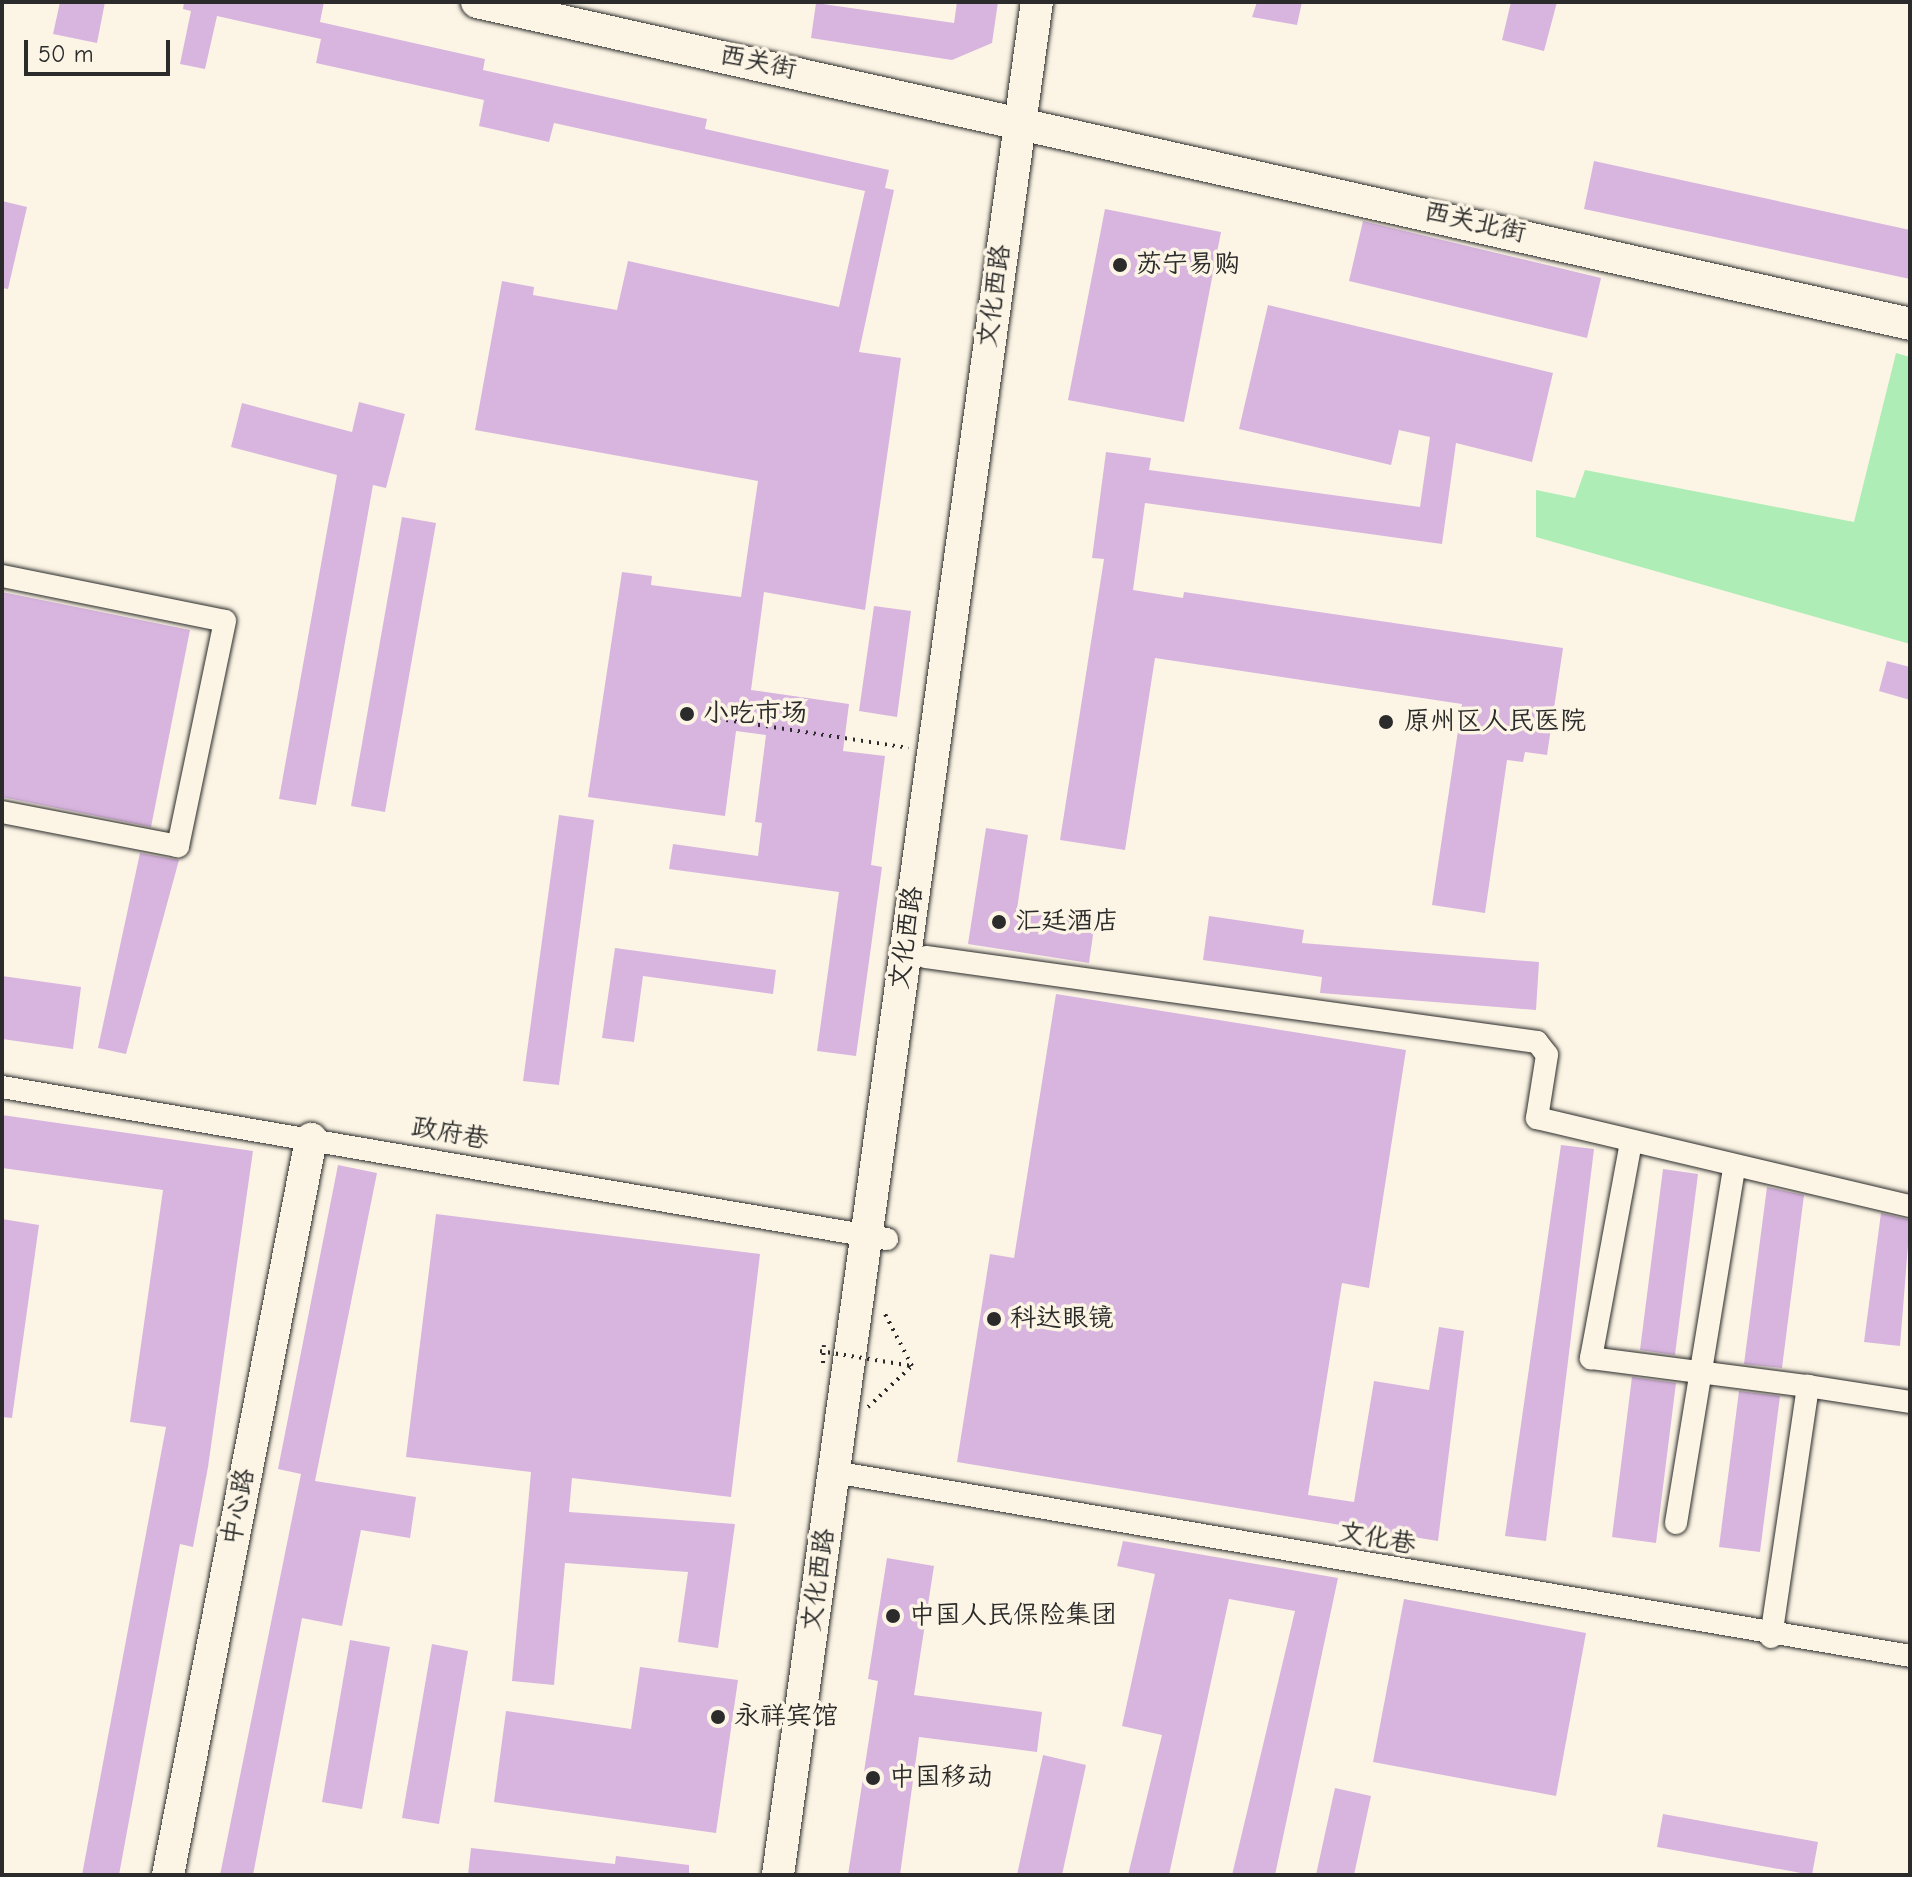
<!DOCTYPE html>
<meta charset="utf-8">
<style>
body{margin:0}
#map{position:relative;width:1912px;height:1877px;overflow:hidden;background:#fcf5e5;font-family:"Comic Neue","LXGW WenKai TC",sans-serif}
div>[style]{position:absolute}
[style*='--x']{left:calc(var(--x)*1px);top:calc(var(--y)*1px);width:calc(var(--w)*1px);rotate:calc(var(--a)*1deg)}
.green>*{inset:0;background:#aeeeb6}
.building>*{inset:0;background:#d8b5df}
.path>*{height:4px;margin-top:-2px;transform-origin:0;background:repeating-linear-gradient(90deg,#2b2b2b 0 2px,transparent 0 8px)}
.roads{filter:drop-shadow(0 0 2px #2b2b2b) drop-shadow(0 0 2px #2b2b2b)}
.street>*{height:22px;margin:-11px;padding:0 11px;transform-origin:11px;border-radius:11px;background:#fcf5e5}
.secondary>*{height:32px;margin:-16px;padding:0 16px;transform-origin:16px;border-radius:16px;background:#fcf5e5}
.path-bridge>*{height:4px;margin-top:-2px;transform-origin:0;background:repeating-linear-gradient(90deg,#2b2b2b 0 2px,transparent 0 8px)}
.dots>*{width:22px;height:22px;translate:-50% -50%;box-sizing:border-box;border:4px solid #fcf5e5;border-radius:50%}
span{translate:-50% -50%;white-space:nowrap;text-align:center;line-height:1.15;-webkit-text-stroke:7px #fcf5e5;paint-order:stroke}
.street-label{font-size:26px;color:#2b2b2b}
.poi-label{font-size:26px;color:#2b2b2b}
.left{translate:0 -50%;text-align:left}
.frame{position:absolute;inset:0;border:4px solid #2b2b2b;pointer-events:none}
.scale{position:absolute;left:24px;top:40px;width:146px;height:36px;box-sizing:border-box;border:4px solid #2b2b2b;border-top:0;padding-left:10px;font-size:24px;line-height:28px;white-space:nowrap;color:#2b2b2b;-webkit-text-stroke:6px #fcf5e5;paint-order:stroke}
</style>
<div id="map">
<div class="green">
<div style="clip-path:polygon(1896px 353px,1910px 357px,1910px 644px,1536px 537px,1536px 490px,1575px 498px,1585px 470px,1854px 522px)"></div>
</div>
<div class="building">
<div style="clip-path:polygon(60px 2px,105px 2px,97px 43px,53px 34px)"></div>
<div style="clip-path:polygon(184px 2px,324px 2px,320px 22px,485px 59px,483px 70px,707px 119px,705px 129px,889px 170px,885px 188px,894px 190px,859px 352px,901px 358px,865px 610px,764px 592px,751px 690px,849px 704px,843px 751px,885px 756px,871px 865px,882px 867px,856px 1056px,817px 1051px,839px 892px,669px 869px,673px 844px,758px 856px,762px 823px,755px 822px,766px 735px,736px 731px,725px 816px,588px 797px,622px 572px,652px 576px,651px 585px,741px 597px,758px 481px,475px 430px,502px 281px,534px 287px,533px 295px,617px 310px,628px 261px,839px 307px,865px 191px,554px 123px,549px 142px,479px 126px,484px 100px,316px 63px,321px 39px,217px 16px,205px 69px,180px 64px,191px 11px,183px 9px)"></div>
<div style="clip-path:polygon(957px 2px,998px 2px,992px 43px,952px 60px,811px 38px,816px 3px,954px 23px)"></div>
<div style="clip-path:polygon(1257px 2px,1302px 2px,1297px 25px,1252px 17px)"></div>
<div style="clip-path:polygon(1511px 2px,1557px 2px,1544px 51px,1502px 40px)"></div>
<div style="clip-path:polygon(1594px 161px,1910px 230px,1910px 279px,1584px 209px)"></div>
<div style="clip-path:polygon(2px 201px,27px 207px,8px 289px,2px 288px)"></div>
<div style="clip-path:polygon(1105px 209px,1221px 232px,1184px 422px,1068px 400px)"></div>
<div style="clip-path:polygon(1363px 221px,1601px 278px,1587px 338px,1349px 281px)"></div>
<div style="clip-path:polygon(1268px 305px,1553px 373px,1532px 462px,1456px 443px,1442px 544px,1145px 503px,1133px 590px,1183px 598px,1184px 592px,1563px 648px,1547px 755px,1525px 752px,1523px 762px,1507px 760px,1485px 913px,1432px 905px,1462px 704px,1155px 658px,1125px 850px,1060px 840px,1104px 559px,1092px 558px,1106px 452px,1151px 458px,1149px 470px,1420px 507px,1430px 437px,1399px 430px,1391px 465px,1239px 429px)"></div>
<div style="clip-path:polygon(359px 402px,405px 414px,386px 488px,373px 485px,316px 805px,279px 799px,337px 475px,231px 447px,242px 403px,352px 432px)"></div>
<div style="clip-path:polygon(402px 517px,436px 523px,385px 812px,351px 806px)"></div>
<div style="clip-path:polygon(2px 592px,190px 630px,151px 827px,2px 797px)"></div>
<div style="clip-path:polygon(874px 606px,911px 611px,897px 717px,859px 711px)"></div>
<div style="clip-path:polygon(1887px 661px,1910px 667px,1910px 700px,1879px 691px)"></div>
<div style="clip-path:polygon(559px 815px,594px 820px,559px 1085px,523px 1081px)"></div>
<div style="clip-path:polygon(986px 828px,1028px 835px,1017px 909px,1095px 921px,1089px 963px,968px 944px)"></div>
<div style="clip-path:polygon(140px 853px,179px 860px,126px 1054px,98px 1048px)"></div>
<div style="clip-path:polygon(1209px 916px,1304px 930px,1302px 943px,1539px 962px,1536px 1010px,1320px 993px,1322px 977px,1203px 960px)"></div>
<div style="clip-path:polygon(615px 948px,776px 970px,773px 994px,643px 976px,634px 1042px,602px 1038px)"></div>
<div style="clip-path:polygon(2px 976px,81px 987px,73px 1049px,2px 1039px)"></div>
<div style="clip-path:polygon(1056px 994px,1406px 1050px,1369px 1288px,1342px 1283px,1308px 1495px,1354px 1502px,1374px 1381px,1429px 1390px,1439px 1327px,1464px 1331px,1438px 1541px,957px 1462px,990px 1254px,1014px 1258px)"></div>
<div style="clip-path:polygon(2px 1115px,253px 1151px,208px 1467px,193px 1547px,180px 1544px,119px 1875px,82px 1875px,166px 1427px,130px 1422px,163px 1190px,2px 1168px)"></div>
<div style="clip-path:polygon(1561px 1145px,1594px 1149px,1546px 1541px,1505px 1536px)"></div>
<div style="clip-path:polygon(338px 1165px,377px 1173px,315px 1481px,416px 1497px,410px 1538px,361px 1530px,342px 1626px,302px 1618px,253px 1875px,220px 1875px,301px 1474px,278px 1469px)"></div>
<div style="clip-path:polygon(1663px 1169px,1698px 1174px,1675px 1355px,1640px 1350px)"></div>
<div style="clip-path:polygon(1767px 1187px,1804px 1195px,1782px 1368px,1744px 1364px)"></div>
<div style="clip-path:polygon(1881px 1213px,1910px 1220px,1900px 1346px,1864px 1342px)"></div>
<div style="clip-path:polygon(436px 1214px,760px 1254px,731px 1497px,572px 1478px,569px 1512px,735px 1524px,718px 1648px,678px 1642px,688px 1572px,565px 1563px,554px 1685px,512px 1681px,531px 1472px,406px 1457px)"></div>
<div style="clip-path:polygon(2px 1219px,39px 1225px,12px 1418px,2px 1417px)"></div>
<div style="clip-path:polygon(1632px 1377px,1676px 1383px,1656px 1543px,1612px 1537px)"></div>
<div style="clip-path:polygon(1739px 1391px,1780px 1396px,1760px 1552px,1719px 1547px)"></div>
<div style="clip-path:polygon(1123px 1541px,1338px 1578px,1275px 1875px,1232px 1875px,1295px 1611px,1229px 1599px,1169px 1875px,1128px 1875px,1162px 1735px,1122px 1726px,1155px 1574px,1117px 1566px)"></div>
<div style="clip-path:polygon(887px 1558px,934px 1566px,914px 1695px,1042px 1712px,1037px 1752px,919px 1737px,900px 1875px,848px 1875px,878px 1681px,868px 1679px)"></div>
<div style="clip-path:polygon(1404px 1599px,1586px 1633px,1556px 1796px,1373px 1762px)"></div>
<div style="clip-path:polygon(350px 1640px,390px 1647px,362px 1809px,322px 1802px)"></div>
<div style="clip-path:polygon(432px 1644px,468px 1651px,439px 1824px,402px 1818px)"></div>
<div style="clip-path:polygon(640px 1667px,738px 1680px,716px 1833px,494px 1802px,506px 1711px,631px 1729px)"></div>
<div style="clip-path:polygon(1043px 1755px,1086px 1765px,1062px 1875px,1017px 1875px)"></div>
<div style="clip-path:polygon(1335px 1788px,1371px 1796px,1354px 1875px,1316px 1875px)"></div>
<div style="clip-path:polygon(1663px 1814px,1818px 1842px,1812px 1875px,1657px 1847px)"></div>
<div style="clip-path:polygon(471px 1848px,615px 1864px,616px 1856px,689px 1865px,689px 1875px,468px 1875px)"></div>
</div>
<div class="path">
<div style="--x:687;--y:714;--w:224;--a:8.7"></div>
<div style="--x:823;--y:1363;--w:18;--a:-87"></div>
<div style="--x:868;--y:1407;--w:60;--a:-43"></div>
<div style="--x:912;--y:1366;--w:63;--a:-117.4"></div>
</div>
<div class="roads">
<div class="street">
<div style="--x:2;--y:576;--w:227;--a:11.4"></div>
<div style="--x:225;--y:621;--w:230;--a:101.8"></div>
<div style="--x:178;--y:846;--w:179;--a:-169.1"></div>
<div style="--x:926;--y:957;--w:617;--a:7.92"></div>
<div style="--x:1537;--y:1042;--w:16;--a:52"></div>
<div style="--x:1547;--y:1055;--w:64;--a:99"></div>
<div style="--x:1537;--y:1118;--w:383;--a:13.3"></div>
<div style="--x:2;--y:1087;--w:898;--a:9.75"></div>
<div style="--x:1631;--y:1142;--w:220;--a:100.5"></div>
<div style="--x:1591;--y:1358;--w:219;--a:7.4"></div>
<div style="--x:834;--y:1472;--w:1092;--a:9.7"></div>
<div style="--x:1676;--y:1523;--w:360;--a:-80.7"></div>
<div style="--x:1771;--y:1637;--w:254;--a:-81.6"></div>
<div style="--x:1808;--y:1386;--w:103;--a:8.9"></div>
</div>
<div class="secondary">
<div style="--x:477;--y:2;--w:1469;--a:12.66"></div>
<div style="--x:168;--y:1875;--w:750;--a:-79"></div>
<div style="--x:778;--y:1875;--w:1891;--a:-82.13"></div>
</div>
</div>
<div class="path-bridge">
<div style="--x:820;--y:1351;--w:93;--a:9.3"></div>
</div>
<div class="dots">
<div style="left:1120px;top:265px;background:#2b2b2b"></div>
<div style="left:687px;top:714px;background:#2b2b2b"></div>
<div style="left:1386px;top:722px;background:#2b2b2b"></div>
<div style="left:999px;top:922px;background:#2b2b2b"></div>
<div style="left:994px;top:1319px;background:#2b2b2b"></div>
<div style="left:893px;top:1616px;background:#2b2b2b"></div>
<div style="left:718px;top:1717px;background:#2b2b2b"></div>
<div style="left:873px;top:1778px;background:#2b2b2b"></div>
</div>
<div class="street-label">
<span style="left:758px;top:63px;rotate:12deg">西关街</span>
<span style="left:1475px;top:223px;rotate:13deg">西关北街</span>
<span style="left:995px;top:296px;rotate:-82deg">文化西路</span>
<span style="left:907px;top:938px;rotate:-82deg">文化西路</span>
<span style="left:450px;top:1134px;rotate:10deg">政府巷</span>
<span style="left:239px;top:1507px;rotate:-79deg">中心路</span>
<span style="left:1377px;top:1539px;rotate:10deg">文化巷</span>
<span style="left:819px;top:1580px;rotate:-82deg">文化西路</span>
</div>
<div class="poi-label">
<span class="left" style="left:1136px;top:265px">苏宁易购</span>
<span class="left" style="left:703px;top:714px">小吃市场</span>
<span class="left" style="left:1404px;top:722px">原州区人民医院</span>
<span class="left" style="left:1015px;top:922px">汇廷酒店</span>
<span class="left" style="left:1010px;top:1319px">科达眼镜</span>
<span class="left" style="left:909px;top:1616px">中国人民保险集团</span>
<span class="left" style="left:734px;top:1717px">永祥宾馆</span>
<span class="left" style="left:889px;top:1778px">中国移动</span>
</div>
<div class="frame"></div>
<div class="scale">50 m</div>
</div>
